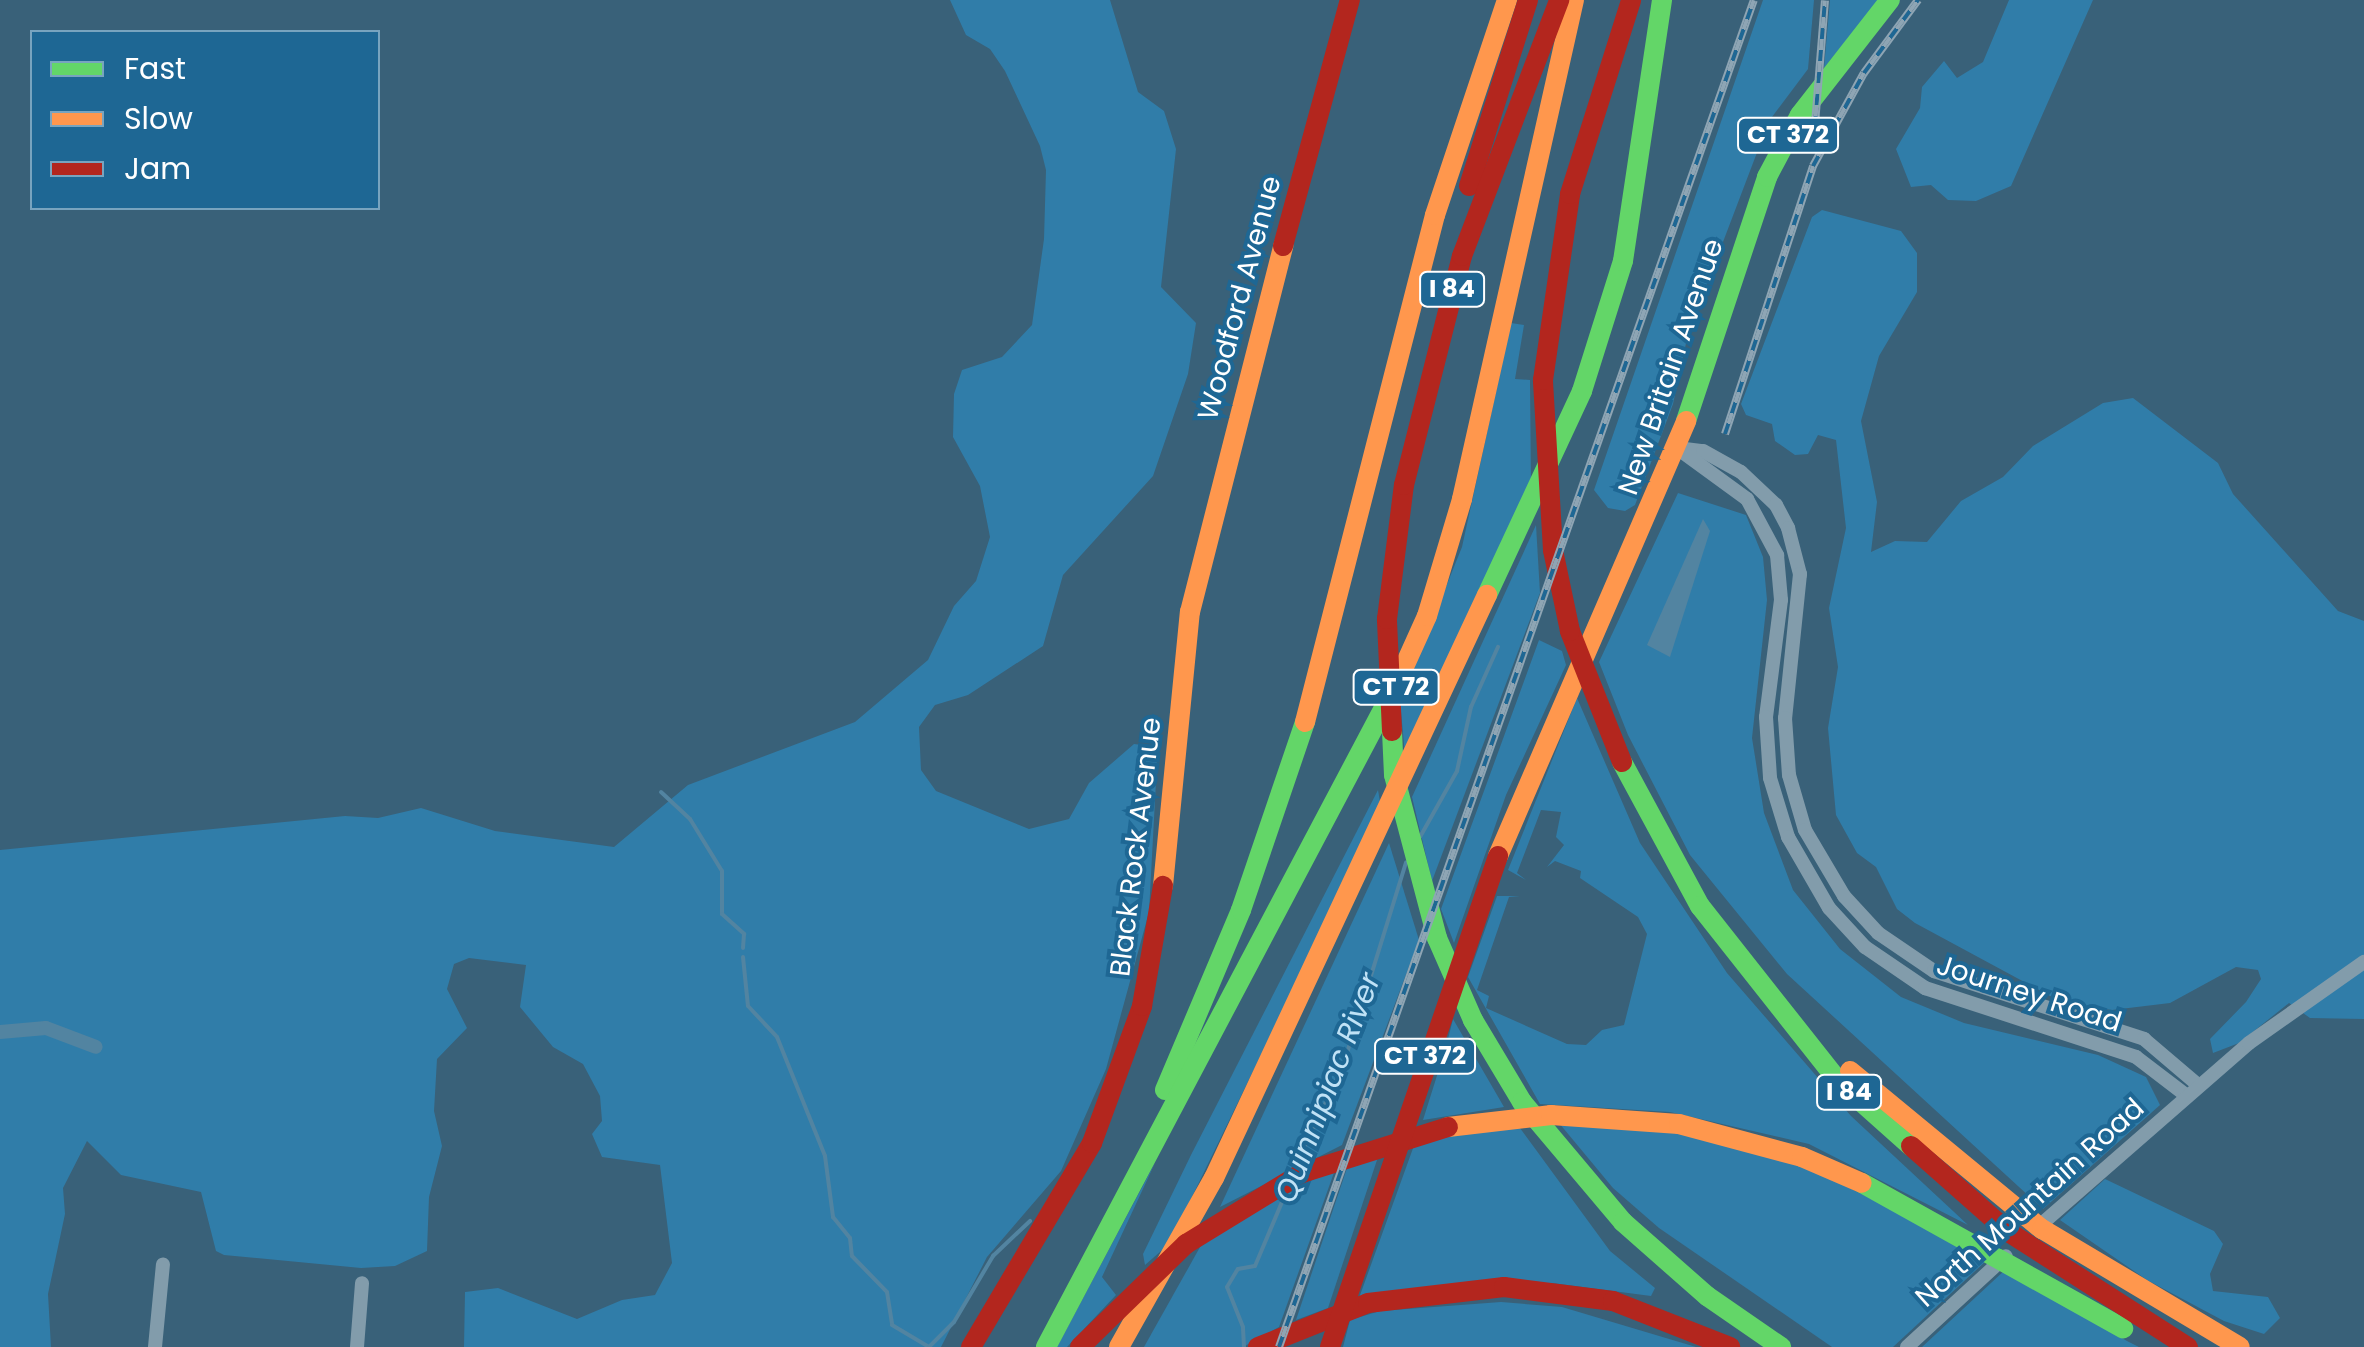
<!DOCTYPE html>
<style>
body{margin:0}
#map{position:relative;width:2364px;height:1347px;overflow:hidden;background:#396179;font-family:Poppins,sans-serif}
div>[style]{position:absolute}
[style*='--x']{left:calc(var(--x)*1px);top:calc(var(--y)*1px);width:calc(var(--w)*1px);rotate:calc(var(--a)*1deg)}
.green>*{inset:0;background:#307da9}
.water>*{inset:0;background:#5284a1}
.stream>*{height:4px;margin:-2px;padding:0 2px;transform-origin:2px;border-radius:2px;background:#5284a1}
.canal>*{height:14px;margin:-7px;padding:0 7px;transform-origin:7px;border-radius:7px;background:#5284a1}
.street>*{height:14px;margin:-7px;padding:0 7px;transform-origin:7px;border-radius:7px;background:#829cab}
.fast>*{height:20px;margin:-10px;padding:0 10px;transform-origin:10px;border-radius:10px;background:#63d668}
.slow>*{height:20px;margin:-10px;padding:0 10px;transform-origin:10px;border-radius:10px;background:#ff974d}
.jam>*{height:20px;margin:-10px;padding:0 10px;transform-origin:10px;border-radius:10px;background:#b3261e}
.rail>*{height:8px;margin-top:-4px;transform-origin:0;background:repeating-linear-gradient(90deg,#1e6794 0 11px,#8ea5b4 0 22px);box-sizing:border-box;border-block:2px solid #8ea5b4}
span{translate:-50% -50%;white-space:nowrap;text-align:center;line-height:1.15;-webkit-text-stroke:8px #1e6794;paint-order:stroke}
.shield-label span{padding:2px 8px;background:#1e6794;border:2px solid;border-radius:8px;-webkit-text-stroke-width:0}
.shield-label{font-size:25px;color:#fff;font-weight:700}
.street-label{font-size:28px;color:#fff}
.water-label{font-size:30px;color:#c0e2f6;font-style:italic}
.legend{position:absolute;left:30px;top:30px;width:350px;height:180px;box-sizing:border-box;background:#1e6794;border:2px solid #78a4bf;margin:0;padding:12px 18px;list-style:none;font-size:30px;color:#fff}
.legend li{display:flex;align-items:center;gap:20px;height:50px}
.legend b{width:50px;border:2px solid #78a4bf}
</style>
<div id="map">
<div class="green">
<div style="clip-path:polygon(950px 0,1110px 0,1138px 92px,1164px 111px,1176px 149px,1161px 287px,1196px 323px,1188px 374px,1153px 476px,1063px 575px,1043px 646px,968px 695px,935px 705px,919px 727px,921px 770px,936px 791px,1029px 829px,1069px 819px,1089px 783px,1134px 744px,1150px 746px,1157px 763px,1149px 912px,1106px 1069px,1061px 1171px,987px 1257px,941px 1347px,464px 1347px,465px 1292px,498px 1288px,577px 1319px,622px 1300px,655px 1295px,672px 1263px,660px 1165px,602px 1157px,592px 1134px,602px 1121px,600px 1096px,583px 1064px,553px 1047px,520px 1007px,526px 965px,469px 958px,454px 964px,447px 989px,467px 1028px,437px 1059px,434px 1111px,442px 1146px,429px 1197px,427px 1251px,395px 1266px,361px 1268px,224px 1255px,216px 1251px,201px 1192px,121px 1175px,87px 1141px,63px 1188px,65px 1214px,48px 1294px,51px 1347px,0 1347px,0 850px,345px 816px,378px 818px,421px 808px,495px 831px,614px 847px,688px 785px,855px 722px,928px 660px,954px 606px,976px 581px,990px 537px,980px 486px,953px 437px,954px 394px,962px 370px,1002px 357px,1032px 325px,1044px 239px,1046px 170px,1040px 146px,1005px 71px,990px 49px,966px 35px)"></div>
<div style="clip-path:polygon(1763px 0,1814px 0,1808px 69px,1769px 121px,1688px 334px,1673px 404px,1635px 505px,1625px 511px,1608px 508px,1594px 490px)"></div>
<div style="clip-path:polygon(1830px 0,1879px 0,1824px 68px)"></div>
<div style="clip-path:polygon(2009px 0,2093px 0,2011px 186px,1976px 201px,1948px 200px,1931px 185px,1911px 187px,1896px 149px,1920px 108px,1922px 87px,1944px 61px,1957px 78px,1983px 62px)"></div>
<div style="clip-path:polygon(1822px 210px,1901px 231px,1917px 253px,1917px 292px,1879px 356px,1861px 421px,1877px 502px,1871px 552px,1895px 541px,1927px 542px,1961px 501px,2003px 477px,2033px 446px,2103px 403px,2133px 398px,2218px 463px,2233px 494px,2338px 611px,2364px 621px,2364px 1019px,2310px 1018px,2289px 1003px,2239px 1043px,2213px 1053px,2210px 1039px,2246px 1002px,2261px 979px,2258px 970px,2236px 967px,2170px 1003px,2112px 1010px,2065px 1004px,1915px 923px,1897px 909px,1876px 867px,1857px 853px,1836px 815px,1828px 728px,1838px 667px,1829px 608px,1846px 528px,1836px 440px,1818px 435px,1808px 454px,1795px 455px,1775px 441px,1772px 424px,1746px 415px,1741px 404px,1812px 217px)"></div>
<div style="clip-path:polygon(1511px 323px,1524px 325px,1515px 379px,1530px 380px,1531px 486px,1405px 755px,1400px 701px,1462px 547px)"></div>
<div style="clip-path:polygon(1678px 493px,1746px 515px,1763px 557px,1767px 600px,1752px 738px,1764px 813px,1793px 890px,1840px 949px,1901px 997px,1964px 1023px,2098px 1055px,2146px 1077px,2160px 1105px,2043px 1209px,1787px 974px,1690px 855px,1628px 735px,1599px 662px)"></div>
<div style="clip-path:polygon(1536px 525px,1540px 593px,1432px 881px,1412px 797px)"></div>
<div style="clip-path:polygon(1539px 640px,1562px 651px,1566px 665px,1506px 795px,1454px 943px,1441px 909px)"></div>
<div style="clip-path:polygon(1577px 698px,1640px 843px,1727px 973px,1851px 1116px,1968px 1225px,1809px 1144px,1670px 1112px,1540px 1104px,1468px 977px,1497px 896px,1520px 896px,1509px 897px,1477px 990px,1489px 996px,1486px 1008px,1567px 1044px,1586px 1045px,1602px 1030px,1624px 1025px,1647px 934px,1638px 917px,1580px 878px,1581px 871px,1555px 861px,1547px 867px,1564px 845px,1556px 837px,1561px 812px,1541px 810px,1517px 873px,1526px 880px,1508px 870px)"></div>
<div style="clip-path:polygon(1378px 790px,1381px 808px,1169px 1244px,1145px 1265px,1143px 1254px,1191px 1155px)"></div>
<div style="clip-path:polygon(1389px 843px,1419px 940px,1342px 1145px,1220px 1207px)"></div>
<div style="clip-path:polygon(1453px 1019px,1504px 1107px,1423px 1120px,1446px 1047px)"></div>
<div style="clip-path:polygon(1559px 1123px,1682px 1133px,1803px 1164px,1988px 1259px,1893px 1347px,1832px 1347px,1659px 1228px,1613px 1188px)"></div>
<div style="clip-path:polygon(1517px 1124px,1610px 1251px,1655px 1288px,1651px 1296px,1552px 1283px,1359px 1298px,1416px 1140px)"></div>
<div style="clip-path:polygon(1380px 1151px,1328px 1308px,1296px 1320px,1349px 1162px)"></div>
<div style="clip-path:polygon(1155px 1163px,1102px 1277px,1116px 1295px,1067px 1347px,1057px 1347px)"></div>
<div style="clip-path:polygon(1336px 1167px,1279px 1327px,1243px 1347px,1144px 1347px,1204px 1240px)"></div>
<div style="clip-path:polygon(2105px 1179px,2214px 1231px,2223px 1244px,2210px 1274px,2213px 1291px,2268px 1297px,2280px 1318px,2264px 1334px,2224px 1321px,2147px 1280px,2060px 1220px)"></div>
<div style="clip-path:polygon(2005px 1270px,2127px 1341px,2139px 1347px,1922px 1347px)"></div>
<div style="clip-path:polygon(1501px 1302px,1562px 1307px,1696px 1347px,1343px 1347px,1350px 1320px,1380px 1311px)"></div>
</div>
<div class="water">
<div style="clip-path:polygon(1703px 519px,1710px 531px,1670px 657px,1647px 645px)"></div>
</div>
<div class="stream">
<div style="--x:661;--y:792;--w:40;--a:43"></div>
<div style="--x:690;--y:819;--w:61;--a:58.4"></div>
<div style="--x:722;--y:871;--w:43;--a:90"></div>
<div style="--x:722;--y:914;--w:30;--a:42"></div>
<div style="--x:744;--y:934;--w:14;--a:94"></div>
<div style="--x:1420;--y:837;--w:76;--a:-60.7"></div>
<div style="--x:1457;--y:771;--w:66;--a:-77.7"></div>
<div style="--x:1471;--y:707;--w:66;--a:-65.8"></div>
<div style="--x:743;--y:957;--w:49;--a:84.2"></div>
<div style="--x:748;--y:1006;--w:42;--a:46.9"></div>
<div style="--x:777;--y:1037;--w:128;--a:68"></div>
<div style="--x:825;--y:1156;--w:62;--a:82.5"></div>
<div style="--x:833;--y:1217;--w:27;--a:51"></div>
<div style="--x:850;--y:1238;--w:18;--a:84"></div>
<div style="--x:852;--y:1256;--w:50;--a:45.8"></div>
<div style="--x:887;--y:1292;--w:33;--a:81"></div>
<div style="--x:892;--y:1325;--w:43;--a:30.7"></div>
<div style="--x:929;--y:1347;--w:35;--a:-45"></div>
<div style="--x:954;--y:1322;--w:77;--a:-59.4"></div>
<div style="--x:993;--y:1256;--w:51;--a:-43.4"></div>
<div style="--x:1297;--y:1163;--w:107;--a:-64.6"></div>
<div style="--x:1343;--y:1066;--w:213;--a:-72.8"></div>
<div style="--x:1244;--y:1347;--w:20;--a:-93"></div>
<div style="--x:1243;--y:1327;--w:43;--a:-111.8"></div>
<div style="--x:1227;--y:1287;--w:21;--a:-59"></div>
<div style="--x:1238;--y:1269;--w:17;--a:-10"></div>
<div style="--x:1255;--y:1266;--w:77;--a:-67.1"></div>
</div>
<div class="canal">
<div style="--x:0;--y:1032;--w:46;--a:-5"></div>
<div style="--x:46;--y:1028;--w:53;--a:20.8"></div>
</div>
<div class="street">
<div style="--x:1677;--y:448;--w:26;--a:7"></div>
<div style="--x:1703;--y:451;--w:43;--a:28.9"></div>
<div style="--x:1741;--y:472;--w:48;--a:43.3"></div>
<div style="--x:1776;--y:505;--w:26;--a:62"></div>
<div style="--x:1788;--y:528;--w:48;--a:75.4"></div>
<div style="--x:1800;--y:574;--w:145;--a:95.9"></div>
<div style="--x:1785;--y:718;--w:57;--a:86"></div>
<div style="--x:1789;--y:775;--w:57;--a:73.8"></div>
<div style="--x:1805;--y:830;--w:77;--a:59.4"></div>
<div style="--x:1844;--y:896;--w:50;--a:47.4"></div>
<div style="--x:1878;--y:933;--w:68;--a:34.2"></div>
<div style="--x:1934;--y:971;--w:221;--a:17.9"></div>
<div style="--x:2144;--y:1039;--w:71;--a:40.4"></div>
<div style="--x:1677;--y:448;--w:87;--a:36.1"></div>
<div style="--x:1747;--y:499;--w:64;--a:61.8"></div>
<div style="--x:1777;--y:555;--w:45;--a:84.9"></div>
<div style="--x:1781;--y:600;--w:118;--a:97.3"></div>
<div style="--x:1766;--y:717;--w:61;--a:86.2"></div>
<div style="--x:1770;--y:778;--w:62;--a:73"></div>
<div style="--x:1788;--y:837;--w:82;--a:60"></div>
<div style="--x:1829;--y:908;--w:53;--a:47.3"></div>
<div style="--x:1865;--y:947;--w:73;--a:34.3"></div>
<div style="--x:1925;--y:988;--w:222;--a:18.1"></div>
<div style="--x:2136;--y:1057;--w:64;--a:37.4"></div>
<div style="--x:2037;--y:1228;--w:281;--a:-41.1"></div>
<div style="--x:2249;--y:1043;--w:141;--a:-35.2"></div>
<div style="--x:155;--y:1347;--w:83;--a:-84.5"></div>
<div style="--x:357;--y:1347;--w:64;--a:-85.5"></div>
<div style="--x:1907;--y:1347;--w:134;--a:-42.6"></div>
</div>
<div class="fast">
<div style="--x:1686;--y:421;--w:257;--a:-71.6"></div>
<div style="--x:1767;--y:177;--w:70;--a:-62"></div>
<div style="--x:1800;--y:115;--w:146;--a:-52"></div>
<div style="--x:1487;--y:595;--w:225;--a:-65"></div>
<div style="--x:1582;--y:391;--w:136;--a:-72.5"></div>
<div style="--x:1623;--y:261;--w:264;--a:-81.5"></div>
<div style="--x:1392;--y:731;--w:44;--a:87.4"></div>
<div style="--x:1394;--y:775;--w:169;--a:75.2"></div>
<div style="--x:1437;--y:938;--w:90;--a:66.3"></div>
<div style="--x:1473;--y:1020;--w:96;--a:59.1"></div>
<div style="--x:1522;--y:1102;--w:157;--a:49.9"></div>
<div style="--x:1623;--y:1222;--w:112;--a:41.4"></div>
<div style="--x:1707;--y:1296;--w:90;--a:34.6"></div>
<div style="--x:1622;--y:762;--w:164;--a:61.6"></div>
<div style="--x:1700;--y:906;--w:223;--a:51.7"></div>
<div style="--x:1838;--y:1081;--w:98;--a:41.7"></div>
<div style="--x:1165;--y:1090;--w:195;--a:-67.1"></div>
<div style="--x:1241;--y:910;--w:199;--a:-71.2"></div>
<div style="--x:1862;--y:1183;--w:299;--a:29.1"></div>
<div style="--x:1046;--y:1347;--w:744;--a:-62.13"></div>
</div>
<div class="slow">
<div style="--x:1394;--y:689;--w:80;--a:-65.7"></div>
<div style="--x:1427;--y:616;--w:122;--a:-73.3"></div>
<div style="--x:1462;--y:499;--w:511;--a:-77.35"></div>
<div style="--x:1305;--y:722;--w:523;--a:-75.62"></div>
<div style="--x:1435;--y:215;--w:227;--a:-71.5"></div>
<div style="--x:1498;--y:856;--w:474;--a:-66.6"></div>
<div style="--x:1163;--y:886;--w:275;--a:-84.4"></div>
<div style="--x:1190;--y:612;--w:378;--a:-75.7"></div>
<div style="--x:1850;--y:1071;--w:249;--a:39.5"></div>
<div style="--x:2042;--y:1229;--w:230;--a:30.8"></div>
<div style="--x:1448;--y:1127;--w:104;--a:-6.6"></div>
<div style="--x:1551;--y:1115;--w:128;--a:4"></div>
<div style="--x:1679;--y:1124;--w:127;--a:15"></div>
<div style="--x:1802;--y:1157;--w:65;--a:23.4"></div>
<div style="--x:1119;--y:1347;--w:194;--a:-60.7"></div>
<div style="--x:1214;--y:1178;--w:644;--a:-64.91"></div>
</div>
<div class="jam">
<div style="--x:1469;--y:186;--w:195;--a:-72.4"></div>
<div style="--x:1283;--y:246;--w:255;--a:-74.8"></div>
<div style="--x:1392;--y:731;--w:112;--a:-92.6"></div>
<div style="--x:1387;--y:619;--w:135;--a:-82.8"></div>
<div style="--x:1404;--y:485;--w:236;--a:-75.8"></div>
<div style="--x:1462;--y:256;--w:274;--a:-69.2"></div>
<div style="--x:1622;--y:762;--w:141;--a:-111.7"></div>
<div style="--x:1570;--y:631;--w:83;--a:-101.9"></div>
<div style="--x:1553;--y:550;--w:170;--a:-93.4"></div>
<div style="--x:1543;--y:380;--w:188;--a:-81.7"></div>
<div style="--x:1570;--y:194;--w:203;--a:-72.5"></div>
<div style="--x:1911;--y:1146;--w:128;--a:41.5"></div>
<div style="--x:2007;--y:1231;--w:215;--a:32.7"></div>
<div style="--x:971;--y:1347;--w:237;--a:-59.3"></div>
<div style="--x:1092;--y:1143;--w:146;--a:-69.9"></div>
<div style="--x:1142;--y:1006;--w:122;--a:-80.1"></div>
<div style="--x:1080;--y:1347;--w:148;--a:-44.2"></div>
<div style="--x:1186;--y:1244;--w:136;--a:-31.5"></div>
<div style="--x:1302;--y:1173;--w:153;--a:-17.5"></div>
<div style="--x:1258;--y:1347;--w:118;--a:-21.8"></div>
<div style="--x:1368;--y:1303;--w:137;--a:-6.7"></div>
<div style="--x:1504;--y:1287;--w:110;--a:7.3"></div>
<div style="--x:1613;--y:1301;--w:126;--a:21.5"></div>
<div style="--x:1330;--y:1347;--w:519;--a:-71.11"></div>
</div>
<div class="rail">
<div style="--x:1813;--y:149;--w:149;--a:-85.4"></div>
<div style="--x:1725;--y:434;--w:282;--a:-71.8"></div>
<div style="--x:1813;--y:166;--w:106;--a:-61.3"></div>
<div style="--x:1864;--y:73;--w:91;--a:-53.5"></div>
<div style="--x:1279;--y:1347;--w:1428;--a:-70.58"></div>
</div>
<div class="shield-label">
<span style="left:1788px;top:135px">CT 372</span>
<span style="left:1452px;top:289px">I 84</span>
<span style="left:1396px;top:687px">CT 72</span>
<span style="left:1425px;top:1056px">CT 372</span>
<span style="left:1849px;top:1092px">I 84</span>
</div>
<div class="street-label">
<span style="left:1240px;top:298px;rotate:-75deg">Woodford Avenue</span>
<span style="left:1671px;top:367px;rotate:-71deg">New Britain Avenue</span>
<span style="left:1136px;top:847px;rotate:-83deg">Black Rock Avenue</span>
<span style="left:2029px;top:994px;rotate:18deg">Journey Road</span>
<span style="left:2030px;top:1203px;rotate:-42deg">North Mountain Road</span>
</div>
<div class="water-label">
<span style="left:1328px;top:1088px;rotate:-69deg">Quinnipiac River</span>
</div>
<ul class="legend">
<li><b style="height:12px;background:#63d668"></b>Fast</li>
<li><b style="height:12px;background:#ff974d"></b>Slow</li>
<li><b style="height:12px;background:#b3261e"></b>Jam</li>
</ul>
</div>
